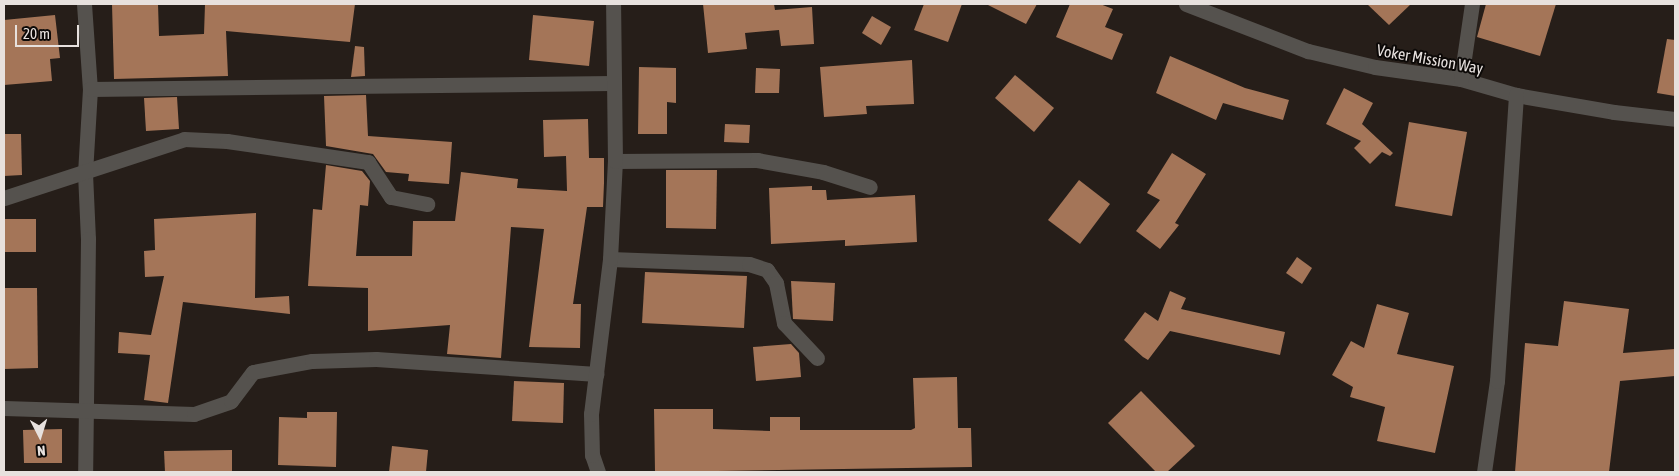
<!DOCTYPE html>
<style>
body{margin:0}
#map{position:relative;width:1679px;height:476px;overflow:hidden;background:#261e19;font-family:"Asap Condensed",sans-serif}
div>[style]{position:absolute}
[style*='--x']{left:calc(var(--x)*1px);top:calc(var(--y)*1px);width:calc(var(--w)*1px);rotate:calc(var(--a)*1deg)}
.building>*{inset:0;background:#a47558}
.minor>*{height:15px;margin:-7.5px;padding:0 7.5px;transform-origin:7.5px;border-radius:7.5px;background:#55524e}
span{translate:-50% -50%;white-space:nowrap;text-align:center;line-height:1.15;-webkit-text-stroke:4px #0c0907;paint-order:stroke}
.street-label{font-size:16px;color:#e7e1de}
.frame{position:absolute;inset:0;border:5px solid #e7e1de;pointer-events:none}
.north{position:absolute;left:15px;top:411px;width:50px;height:50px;-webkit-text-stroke:4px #0c0907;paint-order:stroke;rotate:175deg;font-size:14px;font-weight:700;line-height:20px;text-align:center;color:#e7e1de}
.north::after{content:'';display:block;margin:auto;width:18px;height:22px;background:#e7e1de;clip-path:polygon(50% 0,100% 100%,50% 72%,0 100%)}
.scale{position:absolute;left:15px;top:25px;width:64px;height:22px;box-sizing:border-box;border:2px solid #e7e1de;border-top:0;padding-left:6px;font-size:15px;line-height:18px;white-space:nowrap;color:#e7e1de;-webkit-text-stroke:4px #0c0907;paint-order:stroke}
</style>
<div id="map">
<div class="building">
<div style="clip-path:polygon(112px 4px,158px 4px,159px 36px,204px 34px,205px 4px,355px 4px,350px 42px,226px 31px,228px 76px,114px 79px)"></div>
<div style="clip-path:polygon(703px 4px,774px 4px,775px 10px,812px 7px,814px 44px,781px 46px,779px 30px,745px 33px,747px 49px,708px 53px)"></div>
<div style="clip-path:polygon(924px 4px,962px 4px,948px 42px,914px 30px)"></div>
<div style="clip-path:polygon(986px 4px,1037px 4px,1026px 24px)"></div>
<div style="clip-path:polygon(1070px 4px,1100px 4px,1113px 9px,1105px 27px,1123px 34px,1112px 60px,1056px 37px)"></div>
<div style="clip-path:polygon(1367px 4px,1411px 4px,1389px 25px)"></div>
<div style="clip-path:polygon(1486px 4px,1556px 4px,1540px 56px,1477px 37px)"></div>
<div style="clip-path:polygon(55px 15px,60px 58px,50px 59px,52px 81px,4px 85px,4px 20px)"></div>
<div style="clip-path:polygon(533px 15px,594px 21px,589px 66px,529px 60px)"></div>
<div style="clip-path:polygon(872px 16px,891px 27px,881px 45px,862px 33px)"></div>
<div style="clip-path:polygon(1667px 39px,1675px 40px,1675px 96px,1657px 93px)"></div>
<div style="clip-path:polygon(355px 46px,364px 47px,365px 76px,351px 77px)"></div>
<div style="clip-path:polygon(1170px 56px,1245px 88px,1289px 100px,1283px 120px,1223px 103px,1216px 120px,1156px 93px)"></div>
<div style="clip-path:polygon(912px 60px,914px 104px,866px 106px,867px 114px,824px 117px,820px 67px)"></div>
<div style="clip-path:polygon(639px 67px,676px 68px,676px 103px,667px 102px,667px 134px,638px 134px)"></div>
<div style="clip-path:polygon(756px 68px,780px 69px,779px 93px,755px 93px)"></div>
<div style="clip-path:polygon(1015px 75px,1054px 108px,1034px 132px,995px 98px)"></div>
<div style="clip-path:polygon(1344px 88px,1373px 103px,1362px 124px,1393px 153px,1390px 156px,1382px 152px,1370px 164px,1354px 148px,1361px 141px,1326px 124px)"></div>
<div style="clip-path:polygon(366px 95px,368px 136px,452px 142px,449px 184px,408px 181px,409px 174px,386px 172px,373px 154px,326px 146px,324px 96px)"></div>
<div style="clip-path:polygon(177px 97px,179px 129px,146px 131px,144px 98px)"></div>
<div style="clip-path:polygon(588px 119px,589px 158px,604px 158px,604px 183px,603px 207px,587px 207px,573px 304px,581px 304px,580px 348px,529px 347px,544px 229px,511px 227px,501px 358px,447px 354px,450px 325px,368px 331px,368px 288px,308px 286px,313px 209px,322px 210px,326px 165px,362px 171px,370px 181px,368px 206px,360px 205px,356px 256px,412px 256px,413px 221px,455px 221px,461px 172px,518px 179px,517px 188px,567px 191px,566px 156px,544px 157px,543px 120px)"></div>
<div style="clip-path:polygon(1409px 122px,1467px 132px,1452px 216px,1395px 206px)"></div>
<div style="clip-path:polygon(725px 124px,750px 125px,749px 143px,724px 142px)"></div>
<div style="clip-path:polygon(4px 134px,21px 134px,22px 175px,4px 176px)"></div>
<div style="clip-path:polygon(1172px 153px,1206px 174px,1175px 223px,1179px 225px,1160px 249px,1136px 231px,1160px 200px,1147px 193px)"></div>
<div style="clip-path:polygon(666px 170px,717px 170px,716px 229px,666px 228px)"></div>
<div style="clip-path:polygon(1079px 180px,1110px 204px,1080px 244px,1048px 220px)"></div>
<div style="clip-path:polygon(812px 186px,812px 190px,826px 190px,827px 200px,915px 195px,917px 242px,845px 246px,845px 240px,771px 244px,769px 188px)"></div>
<div style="clip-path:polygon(256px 213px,255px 298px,289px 296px,290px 314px,183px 302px,168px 403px,144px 400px,150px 355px,118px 353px,119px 332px,151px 335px,164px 276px,145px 277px,144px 251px,155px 250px,154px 219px)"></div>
<div style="clip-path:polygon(4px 219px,36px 219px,36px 252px,4px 252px)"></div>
<div style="clip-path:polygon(1297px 257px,1312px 268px,1302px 284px,1286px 273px)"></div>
<div style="clip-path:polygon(645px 272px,747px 276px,744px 328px,642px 323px)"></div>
<div style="clip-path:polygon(791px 281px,835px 283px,833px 321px,793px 319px)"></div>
<div style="clip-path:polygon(4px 288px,37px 288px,38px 368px,4px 369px)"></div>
<div style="clip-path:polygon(1170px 291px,1186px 298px,1181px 309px,1285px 332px,1280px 355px,1170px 331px,1148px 360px,1143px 357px,1124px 340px,1145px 312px,1158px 321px)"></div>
<div style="clip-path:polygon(1564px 301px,1629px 309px,1623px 353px,1675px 349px,1675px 376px,1620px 381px,1609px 472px,1515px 472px,1525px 343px,1558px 346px)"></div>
<div style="clip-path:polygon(1377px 304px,1409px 313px,1397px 354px,1454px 366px,1435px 453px,1377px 441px,1385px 407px,1350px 397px,1353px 387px,1332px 375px,1351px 341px,1364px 348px)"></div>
<div style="clip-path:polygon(791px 344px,799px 353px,801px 377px,756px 381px,753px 347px)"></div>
<div style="clip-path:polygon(957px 377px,958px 428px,971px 428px,972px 467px,655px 472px,654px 409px,713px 409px,713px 429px,770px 431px,770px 417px,800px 417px,800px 430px,911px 430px,915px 428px,913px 378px)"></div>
<div style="clip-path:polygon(514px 381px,564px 383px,563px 423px,512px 421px)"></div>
<div style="clip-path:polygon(1141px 391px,1195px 446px,1167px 472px,1156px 472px,1108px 423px)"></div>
<div style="clip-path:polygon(307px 412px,337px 412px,336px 467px,278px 465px,279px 417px,307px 418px)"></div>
<div style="clip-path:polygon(62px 429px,62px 463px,24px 463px,23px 430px)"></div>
<div style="clip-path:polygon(392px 446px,428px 450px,426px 472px,389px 472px)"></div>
<div style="clip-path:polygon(232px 450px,232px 472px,165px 472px,164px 451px)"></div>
</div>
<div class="minor">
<div style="--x:84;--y:4;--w:85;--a:86"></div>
<div style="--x:90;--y:89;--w:84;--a:93.4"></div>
<div style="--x:85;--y:173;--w:66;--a:87.4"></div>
<div style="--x:88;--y:239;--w:233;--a:90.7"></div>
<div style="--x:1186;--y:4;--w:131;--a:21.1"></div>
<div style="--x:1308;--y:51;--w:69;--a:13.4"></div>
<div style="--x:1375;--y:67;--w:87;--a:7.9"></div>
<div style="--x:1461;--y:79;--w:57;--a:16.2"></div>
<div style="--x:1516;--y:95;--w:99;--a:9.8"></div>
<div style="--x:1614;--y:112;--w:61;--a:6.5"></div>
<div style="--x:1461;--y:79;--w:76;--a:-81.7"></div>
<div style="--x:90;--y:89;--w:522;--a:-0.66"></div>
<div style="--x:615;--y:161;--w:142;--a:-0.4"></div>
<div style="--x:757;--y:160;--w:67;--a:10.3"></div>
<div style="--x:823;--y:172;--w:49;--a:17.7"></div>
<div style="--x:4;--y:198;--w:189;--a:-18.1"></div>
<div style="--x:184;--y:139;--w:43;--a:2.7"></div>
<div style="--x:227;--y:141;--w:143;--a:8.5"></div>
<div style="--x:368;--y:162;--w:42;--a:56.7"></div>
<div style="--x:391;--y:197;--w:37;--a:11"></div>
<div style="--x:610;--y:259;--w:139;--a:2.1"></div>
<div style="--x:749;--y:264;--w:19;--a:18"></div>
<div style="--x:767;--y:270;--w:16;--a:55"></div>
<div style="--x:776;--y:283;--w:41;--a:78.7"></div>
<div style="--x:784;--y:323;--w:48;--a:46.7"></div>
<div style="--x:4;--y:408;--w:190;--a:1.8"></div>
<div style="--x:194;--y:414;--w:39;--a:-19"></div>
<div style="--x:231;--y:401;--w:36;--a:-53"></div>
<div style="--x:253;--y:372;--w:60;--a:-10.6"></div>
<div style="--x:312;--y:361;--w:64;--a:-1.8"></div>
<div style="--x:376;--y:359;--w:221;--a:3.9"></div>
<div style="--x:598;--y:472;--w:18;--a:-109"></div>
<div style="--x:592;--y:455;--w:41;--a:-91.4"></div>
<div style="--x:591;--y:414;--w:156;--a:-83"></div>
<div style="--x:610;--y:259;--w:98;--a:-87.1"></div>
<div style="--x:615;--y:161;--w:157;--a:-90.7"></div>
<div style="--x:1484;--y:472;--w:92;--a:-81.9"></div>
<div style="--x:1497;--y:381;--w:287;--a:-86.2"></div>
</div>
<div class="street-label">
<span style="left:1430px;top:59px;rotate:10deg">Voker Mission Way</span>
</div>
<div class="frame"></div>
<div class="north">N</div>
<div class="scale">20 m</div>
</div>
